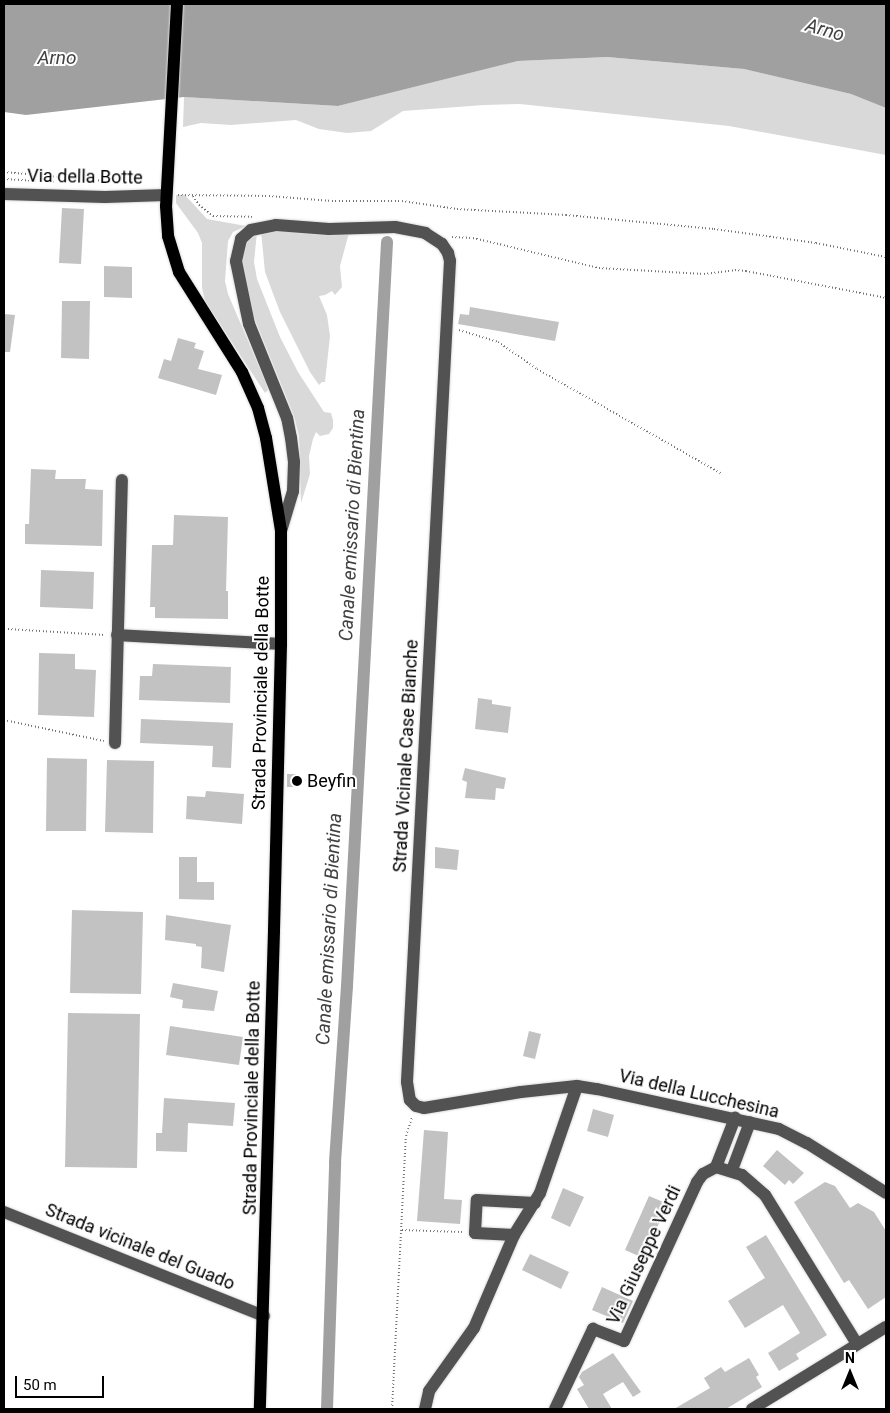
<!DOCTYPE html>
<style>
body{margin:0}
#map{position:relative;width:890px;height:1413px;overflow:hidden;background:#fff;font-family:Roboto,sans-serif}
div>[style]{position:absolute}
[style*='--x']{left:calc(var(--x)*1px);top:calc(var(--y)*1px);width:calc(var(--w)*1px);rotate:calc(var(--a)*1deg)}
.green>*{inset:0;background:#d9d9d9}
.water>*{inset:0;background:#a0a0a0}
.canal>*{height:12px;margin:-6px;padding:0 6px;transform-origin:6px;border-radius:6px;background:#a0a0a0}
.building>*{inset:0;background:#c2c2c2}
.path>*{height:2px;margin-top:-1px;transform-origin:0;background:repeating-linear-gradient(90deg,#747474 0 1px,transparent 0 3.5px)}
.roads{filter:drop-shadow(0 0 1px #dbdbdb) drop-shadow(0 0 1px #dbdbdb)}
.minor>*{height:12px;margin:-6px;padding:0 6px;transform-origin:6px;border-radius:6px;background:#525252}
.major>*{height:12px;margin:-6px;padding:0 6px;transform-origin:6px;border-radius:6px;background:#000}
.dots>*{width:14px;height:14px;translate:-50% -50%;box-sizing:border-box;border:2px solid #fff;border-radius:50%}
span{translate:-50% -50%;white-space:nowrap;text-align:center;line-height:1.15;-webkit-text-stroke:4px #fff;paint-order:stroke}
.street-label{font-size:18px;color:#000}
.poi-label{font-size:18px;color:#000}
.left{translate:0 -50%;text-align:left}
.water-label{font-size:19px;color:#414141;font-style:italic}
.frame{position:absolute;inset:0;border:5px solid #000;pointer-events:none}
.north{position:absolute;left:825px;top:1348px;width:50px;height:50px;-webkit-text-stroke:4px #fff;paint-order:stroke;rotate:0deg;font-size:14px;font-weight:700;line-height:20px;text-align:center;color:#000}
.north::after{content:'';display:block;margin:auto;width:18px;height:22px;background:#000;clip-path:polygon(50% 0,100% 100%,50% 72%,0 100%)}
.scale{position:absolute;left:15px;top:1376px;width:89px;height:22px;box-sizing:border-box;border:2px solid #000;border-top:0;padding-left:6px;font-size:15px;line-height:18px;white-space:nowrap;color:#000;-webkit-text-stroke:4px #fff;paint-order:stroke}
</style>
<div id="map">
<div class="green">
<div style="clip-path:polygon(607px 57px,744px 69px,851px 94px,886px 108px,886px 155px,729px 126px,520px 104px,484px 105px,403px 111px,371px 131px,347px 133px,319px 129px,296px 120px,231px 125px,201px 123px,183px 127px,184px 97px,338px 106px,518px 61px)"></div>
<div style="clip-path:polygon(176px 195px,185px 195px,207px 219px,246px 226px,233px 232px,228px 241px,225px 281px,228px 294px,266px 383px,268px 390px,265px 393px,205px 301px,202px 288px,202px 243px,198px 233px,176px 203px)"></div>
<div style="clip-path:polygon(261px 231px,349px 233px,340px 266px,342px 287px,335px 295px,332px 291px,325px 295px,319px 296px,327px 315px,330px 336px,325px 382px,322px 382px,319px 385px,310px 372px,280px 312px,265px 272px)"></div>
<div style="clip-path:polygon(257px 232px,254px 262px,257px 279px,280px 337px,298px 372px,324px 412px,331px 413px,333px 420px,333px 428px,329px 434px,320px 436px,316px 432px,313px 439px,309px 456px,310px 474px,301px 503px,299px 436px,294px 416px,251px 310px,241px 260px,245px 240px)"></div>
</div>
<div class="water">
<div style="clip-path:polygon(4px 4px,886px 4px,886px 108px,851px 94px,744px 69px,607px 57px,518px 61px,338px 106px,184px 97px,26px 115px,4px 112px)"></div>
</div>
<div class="canal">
<div style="--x:327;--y:1409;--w:247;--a:-88.1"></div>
<div style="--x:335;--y:1162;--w:176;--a:-86.1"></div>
<div style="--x:347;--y:986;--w:745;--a:-86.92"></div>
</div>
<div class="building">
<div style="clip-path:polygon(62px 208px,84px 209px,81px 264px,59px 263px)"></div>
<div style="clip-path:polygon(104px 266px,132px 267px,132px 298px,104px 297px)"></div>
<div style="clip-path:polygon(62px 301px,90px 301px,89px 359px,61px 358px)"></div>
<div style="clip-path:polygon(470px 307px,559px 322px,555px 341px,458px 324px,460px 314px,469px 315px)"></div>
<div style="clip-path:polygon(4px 314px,15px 315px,10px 352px,4px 352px)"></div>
<div style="clip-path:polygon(178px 338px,196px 343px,194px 348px,204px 351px,198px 369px,222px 375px,216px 395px,158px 378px,164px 359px,171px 361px)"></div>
<div style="clip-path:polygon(31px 469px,56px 470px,55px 479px,86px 479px,85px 489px,103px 490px,102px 546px,25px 544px,25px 524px,29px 524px)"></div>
<div style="clip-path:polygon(174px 515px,228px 517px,226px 591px,228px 591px,228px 619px,155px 618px,155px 607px,150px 607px,152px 545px,173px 545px)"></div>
<div style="clip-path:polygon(41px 570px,94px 572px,93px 609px,40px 607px)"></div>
<div style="clip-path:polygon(39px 653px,75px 654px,75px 669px,96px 670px,94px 717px,38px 715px)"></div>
<div style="clip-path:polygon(153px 664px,231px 667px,230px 703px,139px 700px,140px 676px,152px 676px)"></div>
<div style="clip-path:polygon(478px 698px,492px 700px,492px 704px,511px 707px,508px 733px,475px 729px)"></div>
<div style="clip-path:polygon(141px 719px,233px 723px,231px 768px,212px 767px,213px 746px,140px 743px)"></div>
<div style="clip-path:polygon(47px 758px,87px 759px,86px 831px,46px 831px)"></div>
<div style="clip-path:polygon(107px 760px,154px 761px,153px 833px,105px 832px)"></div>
<div style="clip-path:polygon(465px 768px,506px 778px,504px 789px,496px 788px,495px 800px,465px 798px,467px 782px,462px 780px)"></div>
<div style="clip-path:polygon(287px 774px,297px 774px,298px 787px,287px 787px)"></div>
<div style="clip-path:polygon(206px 791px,244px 794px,242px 824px,186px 819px,187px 796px,205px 797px)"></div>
<div style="clip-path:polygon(435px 847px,459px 850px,457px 870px,435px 868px)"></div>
<div style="clip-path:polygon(179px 857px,197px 857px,197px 882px,214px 882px,214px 900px,179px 899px)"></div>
<div style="clip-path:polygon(72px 910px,143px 912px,141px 994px,70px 993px)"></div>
<div style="clip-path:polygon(166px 915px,231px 925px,224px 972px,201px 968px,202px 947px,196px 946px,196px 944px,165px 940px)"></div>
<div style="clip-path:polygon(173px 983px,218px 991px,214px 1011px,182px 1008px,183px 1000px,170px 997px)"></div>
<div style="clip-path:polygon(68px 1013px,140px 1014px,137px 1168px,65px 1167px)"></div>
<div style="clip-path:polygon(170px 1026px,243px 1037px,239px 1065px,166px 1055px)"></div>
<div style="clip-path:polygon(529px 1031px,541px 1034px,535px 1059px,523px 1056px)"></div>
<div style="clip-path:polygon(164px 1098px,235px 1103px,233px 1126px,188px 1123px,187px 1152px,156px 1151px,156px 1133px,162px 1133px)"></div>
<div style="clip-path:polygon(593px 1109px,614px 1115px,608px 1137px,587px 1131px)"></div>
<div style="clip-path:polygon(424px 1130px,448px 1132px,444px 1199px,462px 1200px,460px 1224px,417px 1221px)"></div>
<div style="clip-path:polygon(777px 1150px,804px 1173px,793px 1184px,789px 1180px,785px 1185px,763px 1166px)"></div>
<div style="clip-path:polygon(825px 1182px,835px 1186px,850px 1208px,858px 1203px,874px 1212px,886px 1231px,886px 1297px,868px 1309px,849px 1280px,844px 1283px,794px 1202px)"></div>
<div style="clip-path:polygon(563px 1188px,584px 1197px,570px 1227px,551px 1218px)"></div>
<div style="clip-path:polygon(649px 1196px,668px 1204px,643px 1258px,625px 1250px)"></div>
<div style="clip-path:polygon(766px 1235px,827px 1335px,796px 1354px,799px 1359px,779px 1371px,768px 1353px,800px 1333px,783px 1305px,745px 1328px,728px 1301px,765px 1278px,746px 1247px)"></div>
<div style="clip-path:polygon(530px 1254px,569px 1272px,561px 1289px,522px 1270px)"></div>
<div style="clip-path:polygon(602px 1287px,633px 1301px,623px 1323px,592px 1310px)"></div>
<div style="clip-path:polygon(613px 1353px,641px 1392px,633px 1397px,623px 1382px,603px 1394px,612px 1409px,589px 1409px,577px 1389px,584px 1385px,579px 1377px,582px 1372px)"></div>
<div style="clip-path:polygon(749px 1358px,759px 1375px,756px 1377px,762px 1387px,726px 1409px,674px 1409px,710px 1388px,704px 1378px,721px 1367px,725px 1372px)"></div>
</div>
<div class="path">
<div style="--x:4;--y:172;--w:124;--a:5.1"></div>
<div style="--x:4;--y:179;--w:52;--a:3.3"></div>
<div style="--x:178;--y:195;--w:91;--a:0.6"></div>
<div style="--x:269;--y:196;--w:63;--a:4.5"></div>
<div style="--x:332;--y:201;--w:70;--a:0"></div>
<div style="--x:402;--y:201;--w:56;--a:8.3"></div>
<div style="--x:457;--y:209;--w:109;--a:3.2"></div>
<div style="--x:566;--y:215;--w:149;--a:5.4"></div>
<div style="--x:714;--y:229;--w:103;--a:7.8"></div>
<div style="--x:816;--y:243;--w:71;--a:11.3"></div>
<div style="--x:193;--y:196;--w:11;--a:56"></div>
<div style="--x:199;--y:205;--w:18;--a:38"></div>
<div style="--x:213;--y:216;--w:39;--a:1"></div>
<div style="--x:452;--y:237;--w:21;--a:3"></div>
<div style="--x:473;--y:238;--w:130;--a:13.4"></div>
<div style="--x:599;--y:268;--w:105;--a:3.3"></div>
<div style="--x:704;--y:274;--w:31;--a:-7"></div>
<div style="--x:735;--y:270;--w:11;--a:5"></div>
<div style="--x:746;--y:271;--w:143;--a:10.9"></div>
<div style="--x:459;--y:330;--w:41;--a:17.1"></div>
<div style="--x:498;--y:342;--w:47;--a:34.7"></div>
<div style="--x:537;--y:369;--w:213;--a:29.6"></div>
<div style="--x:8;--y:629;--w:97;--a:3.5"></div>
<div style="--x:4;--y:720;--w:102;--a:11.9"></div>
<div style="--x:402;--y:1230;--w:60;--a:1.9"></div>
<div style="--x:392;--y:1409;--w:273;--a:-87.1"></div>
<div style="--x:406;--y:1136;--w:19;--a:-72"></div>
</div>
<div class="roads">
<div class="minor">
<div style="--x:4;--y:194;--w:101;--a:1.7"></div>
<div style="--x:105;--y:197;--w:61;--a:-1.9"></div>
<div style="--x:281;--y:531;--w:42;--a:-73.3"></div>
<div style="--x:293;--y:491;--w:29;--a:-88"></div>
<div style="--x:294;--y:462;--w:24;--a:-97"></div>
<div style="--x:291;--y:438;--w:20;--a:-101"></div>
<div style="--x:287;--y:418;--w:101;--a:-112"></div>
<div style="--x:249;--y:324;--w:64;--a:-101.7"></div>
<div style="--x:236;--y:261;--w:23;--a:-77"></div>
<div style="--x:241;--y:239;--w:13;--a:-42"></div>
<div style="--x:251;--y:230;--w:25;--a:-11"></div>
<div style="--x:276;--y:225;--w:53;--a:4.3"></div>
<div style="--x:329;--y:229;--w:66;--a:-1.7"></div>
<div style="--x:395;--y:227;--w:31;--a:11"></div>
<div style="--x:425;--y:233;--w:20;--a:33"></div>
<div style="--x:442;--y:244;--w:11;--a:56"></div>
<div style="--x:448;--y:253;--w:8;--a:76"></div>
<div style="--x:450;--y:261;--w:822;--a:93"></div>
<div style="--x:407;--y:1082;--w:18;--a:81"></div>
<div style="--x:410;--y:1100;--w:8;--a:45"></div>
<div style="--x:416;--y:1106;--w:8;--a:14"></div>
<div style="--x:424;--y:1108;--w:98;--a:-9.4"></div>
<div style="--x:521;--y:1092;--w:56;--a:-6.1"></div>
<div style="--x:577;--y:1086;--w:20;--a:9"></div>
<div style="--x:597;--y:1089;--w:186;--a:12.4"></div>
<div style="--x:779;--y:1129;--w:31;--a:27"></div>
<div style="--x:807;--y:1143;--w:93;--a:32.3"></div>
<div style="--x:117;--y:635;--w:164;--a:3.1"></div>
<div style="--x:115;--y:743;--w:263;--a:-88.5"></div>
<div style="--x:716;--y:1167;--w:53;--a:-68.8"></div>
<div style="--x:732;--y:1170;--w:51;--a:-69.4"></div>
<div style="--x:4;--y:1212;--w:280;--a:21.8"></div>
<div style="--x:514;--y:1235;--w:39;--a:-177"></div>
<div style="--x:475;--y:1233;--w:33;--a:-87"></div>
<div style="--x:477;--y:1200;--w:58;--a:3"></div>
<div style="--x:425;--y:1409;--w:18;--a:-77"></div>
<div style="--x:429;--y:1391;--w:77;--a:-54.5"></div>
<div style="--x:474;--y:1328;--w:101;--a:-66.7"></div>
<div style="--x:514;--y:1235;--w:49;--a:-58.2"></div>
<div style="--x:540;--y:1193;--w:113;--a:-70.9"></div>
<div style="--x:555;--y:1409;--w:89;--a:-64.6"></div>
<div style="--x:593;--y:1329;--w:33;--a:21"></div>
<div style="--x:624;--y:1341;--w:175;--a:-65.3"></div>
<div style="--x:697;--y:1182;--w:10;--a:-53"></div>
<div style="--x:703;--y:1174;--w:15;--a:-28"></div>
<div style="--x:716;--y:1167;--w:27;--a:17"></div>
<div style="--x:742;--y:1175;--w:30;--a:41"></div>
<div style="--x:765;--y:1195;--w:175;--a:58.3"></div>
<div style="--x:752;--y:1409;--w:157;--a:-31.5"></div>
</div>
<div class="major">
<div style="--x:177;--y:4;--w:202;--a:93.1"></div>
<div style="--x:166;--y:206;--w:30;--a:86"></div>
<div style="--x:168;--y:236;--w:38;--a:73"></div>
<div style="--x:179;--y:272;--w:118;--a:57.8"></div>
<div style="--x:242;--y:372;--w:39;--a:66"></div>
<div style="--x:258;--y:408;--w:31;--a:75"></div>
<div style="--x:266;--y:438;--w:94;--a:80.8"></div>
<div style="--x:281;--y:531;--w:113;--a:90"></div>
<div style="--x:281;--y:644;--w:287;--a:91.4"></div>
<div style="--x:274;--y:931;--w:478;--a:91.7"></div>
</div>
</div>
<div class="dots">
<div style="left:297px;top:781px;background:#000"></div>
</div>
<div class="street-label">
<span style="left:85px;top:177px;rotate:1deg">Via della Botte</span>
<span style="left:261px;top:693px;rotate:-89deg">Strada Provinciale della Botte</span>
<span style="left:406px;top:756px;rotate:-87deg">Strada Vicinale Case Bianche</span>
<span style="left:699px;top:1094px;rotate:13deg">Via della Lucchesina</span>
<span style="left:252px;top:1098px;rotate:-89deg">Strada Provinciale della Botte</span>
<span style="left:140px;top:1247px;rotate:22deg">Strada vicinale del Guado</span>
<span style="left:644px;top:1255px;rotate:-65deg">Via Giuseppe Verdi</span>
</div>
<div class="poi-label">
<span class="left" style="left:307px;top:781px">Beyfin</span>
</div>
<div class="water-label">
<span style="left:825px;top:30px;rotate:16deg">Arno</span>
<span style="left:57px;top:58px">Arno</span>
<span style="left:352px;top:525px;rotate:-87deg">Canale emissario di Bientina</span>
<span style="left:329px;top:929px;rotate:-87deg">Canale emissario di Bientina</span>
</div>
<div class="frame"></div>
<div class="north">N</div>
<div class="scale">50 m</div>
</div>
